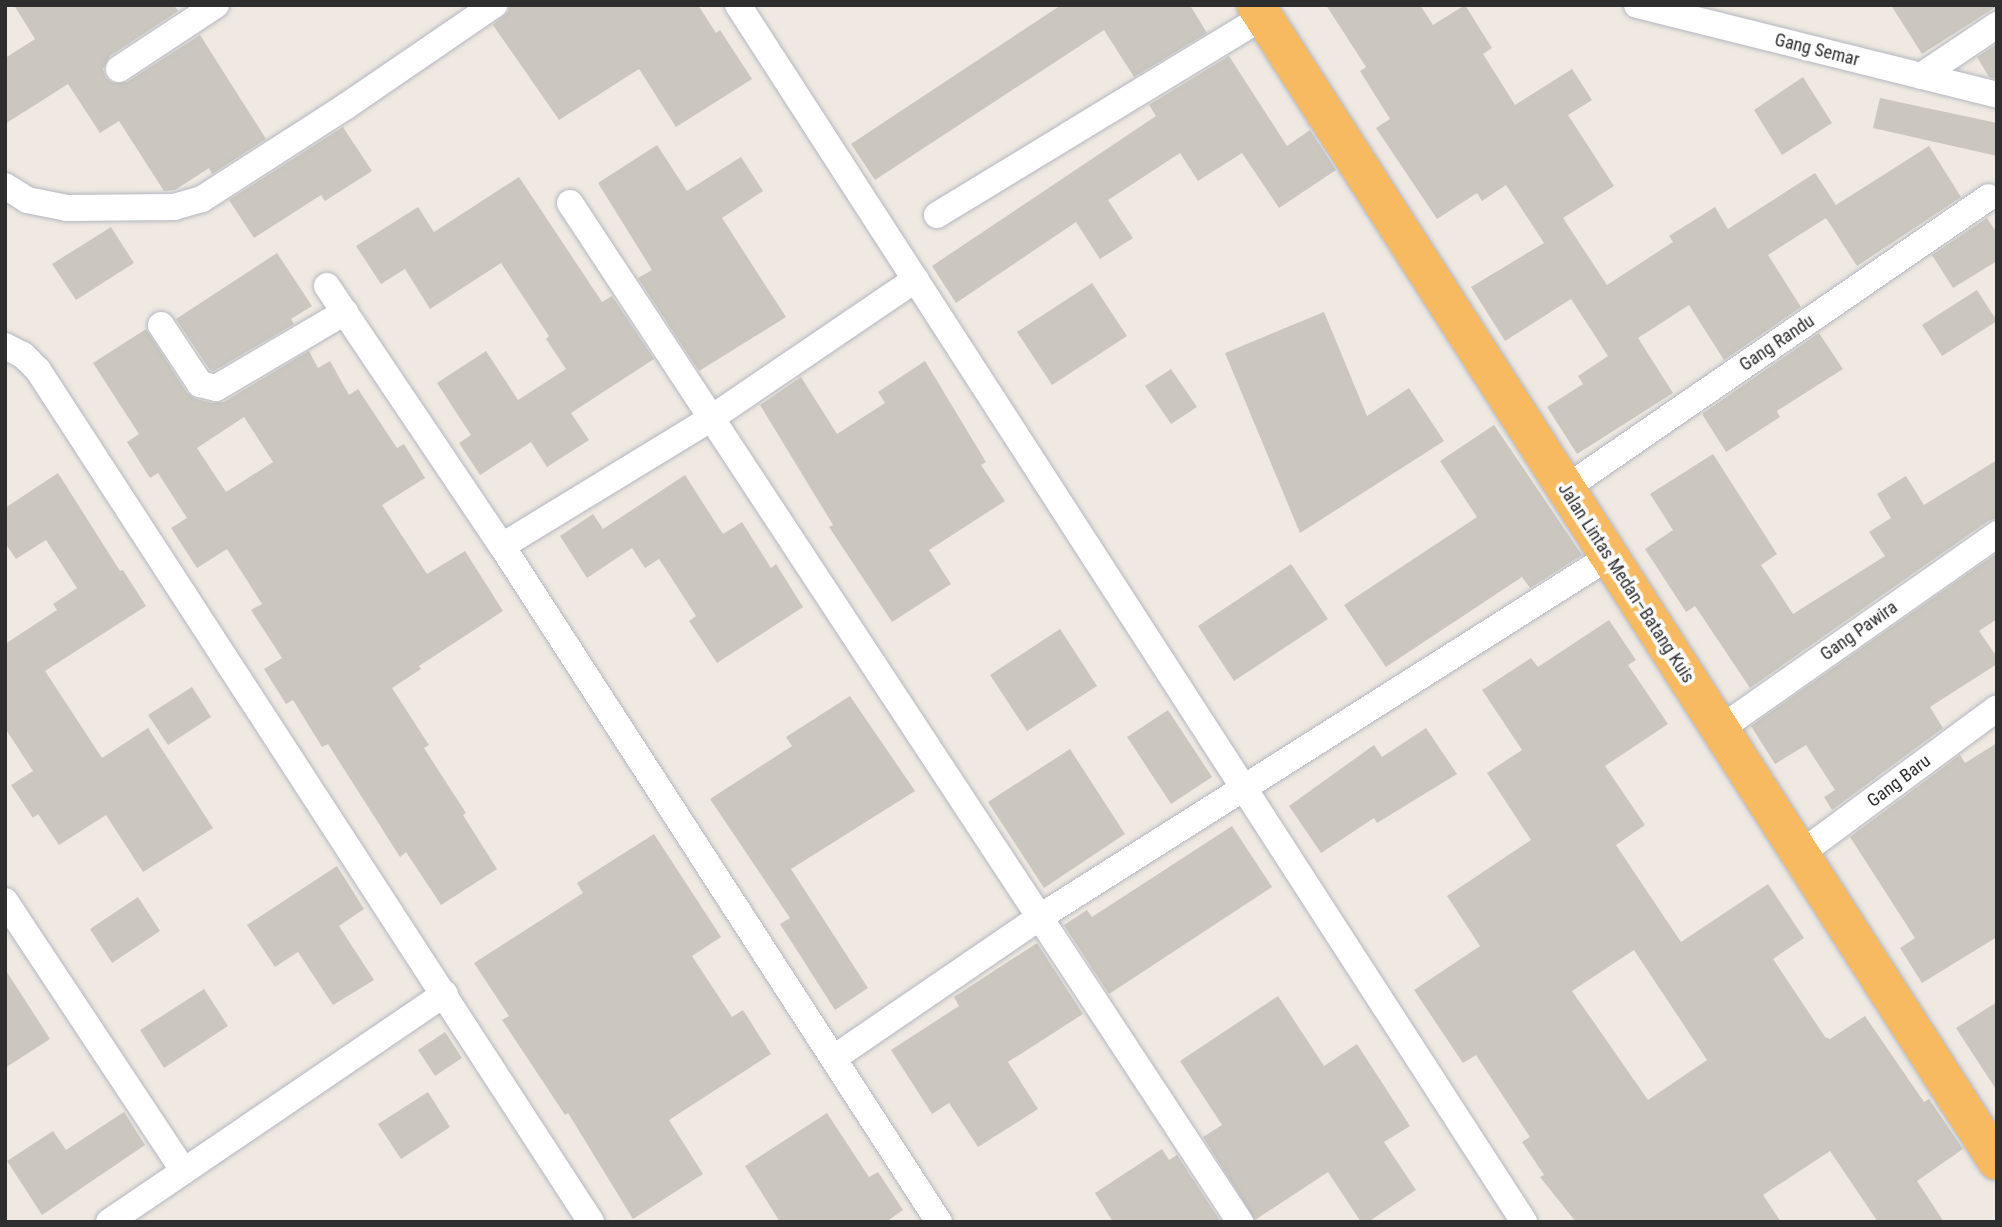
<!DOCTYPE html>
<meta charset="utf-8">
<style>
body{margin:0}
#map{position:relative;width:2002px;height:1227px;overflow:hidden;background:#efe9e1;font-family:"Roboto Condensed",sans-serif}
div>[style]{position:absolute}
[style*='--x']{left:calc(var(--x)*1px);top:calc(var(--y)*1px);width:calc(var(--w)*1px);rotate:calc(var(--a)*1deg)}
.building>*{inset:0;background:#cbc7bf}
.roads{filter:drop-shadow(0 0 2px #b4b7c1) drop-shadow(0 0 2px #b4b7c1)}
.minor>*{height:26px;margin:-13px;padding:0 13px;transform-origin:13px;border-radius:13px;background:#fff}
.trunk>*{height:38px;margin:-19px;padding:0 19px;transform-origin:19px;border-radius:19px;background:#f8ba60}
span{translate:-50% -50%;white-space:nowrap;text-align:center;line-height:1.15;-webkit-text-stroke:7px #fff;paint-order:stroke}
.street-label{font-size:18px;color:#2e2e2e}
.frame{position:absolute;inset:0;border:7px solid #2e2e2e;pointer-events:none}
</style>
<div id="map">
<div class="building">
<div style="clip-path:polygon(14px 5px,174px 5px,178px 11px,110px 56px,103px 69px,106px 78px,113px 83px,127px 82px,200px 35px,266px 139px,212px 174px,209px 168px,175px 190px,164px 191px,119px 121px,100px 133px,68px 84px,5px 124px,5px 58px,35px 39px)"></div>
<div style="clip-path:polygon(510px 5px,698px 5px,716px 33px,720px 30px,752px 79px,676px 127px,639px 69px,559px 120px,493px 25px,508px 12px)"></div>
<div style="clip-path:polygon(1061px 5px,1190px 5px,1207px 33px,1134px 77px,1104px 30px,875px 180px,851px 144px)"></div>
<div style="clip-path:polygon(1326px 5px,1420px 5px,1433px 25px,1465px 5px,1492px 48px,1483px 54px,1515px 105px,1572px 69px,1592px 100px,1568px 115px,1614px 186px,1563px 218px,1607px 285px,1673px 242px,1669px 236px,1715px 207px,1728px 229px,1815px 173px,1836px 205px,1929px 146px,1961px 197px,1857px 266px,1826px 218px,1768px 255px,1801px 307px,1724px 360px,1689px 305px,1638px 338px,1673px 393px,1577px 454px,1547px 407px,1583px 384px,1578px 376px,1608px 356px,1571px 299px,1505px 341px,1471px 287px,1544px 243px,1506px 185px,1482px 201px,1477px 193px,1437px 219px,1376px 128px,1390px 119px,1360px 71px,1366px 67px)"></div>
<div style="clip-path:polygon(1891px 5px,1997px 5px,1997px 6px,1922px 54px)"></div>
<div style="clip-path:polygon(1997px 44px,1997px 79px,1989px 77px,1977px 57px)"></div>
<div style="clip-path:polygon(1229px 56px,1287px 146px,1310px 130px,1336px 170px,1279px 208px,1242px 153px,1198px 181px,1180px 153px,1108px 200px,1133px 238px,1100px 259px,1076px 222px,956px 303px,932px 266px,1156px 116px,1149px 105px)"></div>
<div style="clip-path:polygon(1803px 77px,1832px 123px,1782px 155px,1754px 110px)"></div>
<div style="clip-path:polygon(1880px 98px,1997px 123px,1997px 156px,1873px 128px)"></div>
<div style="clip-path:polygon(343px 127px,372px 171px,325px 201px,321px 195px,254px 238px,229px 200px)"></div>
<div style="clip-path:polygon(657px 145px,687px 191px,741px 157px,763px 191px,722px 218px,786px 317px,699px 371px,638px 278px,652px 270px,598px 183px)"></div>
<div style="clip-path:polygon(519px 177px,602px 302px,612px 296px,654px 359px,571px 413px,589px 440px,547px 467px,531px 442px,480px 475px,459px 443px,471px 435px,437px 383px,486px 351px,518px 400px,566px 369px,546px 339px,549px 336px,501px 263px,430px 309px,405px 269px,381px 284px,356px 246px,418px 207px,434px 232px)"></div>
<div style="clip-path:polygon(1987px 218px,1997px 233px,1997px 261px,1953px 288px,1932px 255px)"></div>
<div style="clip-path:polygon(111px 227px,134px 263px,76px 300px,52px 264px)"></div>
<div style="clip-path:polygon(277px 253px,312px 306px,291px 319px,294px 324px,214px 371px,210px 370px,176px 319px)"></div>
<div style="clip-path:polygon(1092px 283px,1127px 336px,1052px 385px,1017px 332px)"></div>
<div style="clip-path:polygon(1977px 290px,1997px 321px,1942px 356px,1922px 325px)"></div>
<div style="clip-path:polygon(1324px 312px,1367px 416px,1409px 388px,1444px 441px,1300px 533px,1225px 353px)"></div>
<div style="clip-path:polygon(evenodd,146px 329px,187px 393px,196px 399px,212px 403px,224px 402px,309px 351px,318px 368px,330px 361px,349px 395px,358px 389px,397px 448px,404px 444px,425px 478px,382px 505px,427px 574px,465px 551px,503px 611px,419px 666px,421px 669px,392px 688px,429px 745px,424px 748px,466px 813px,463px 815px,497px 869px,441px 905px,406px 852px,400px 857px,328px 744px,322px 747px,293px 700px,286px 704px,264px 669px,282px 658px,251px 610px,262px 604px,227px 549px,197px 568px,171px 528px,187px 518px,158px 473px,150px 478px,127px 442px,139px 434px,93px 363px,146px 329px,244px 417px,273px 462px,226px 492px,197px 448px,244px 417px)"></div>
<div style="clip-path:polygon(1819px 333px,1843px 369px,1777px 411px,1780px 417px,1726px 452px,1702px 414px)"></div>
<div style="clip-path:polygon(925px 361px,986px 462px,981px 465px,1005px 501px,929px 550px,951px 584px,892px 622px,829px 527px,833px 525px,760px 405px,801px 377px,837px 434px,885px 403px,878px 392px)"></div>
<div style="clip-path:polygon(1171px 369px,1197px 407px,1171px 424px,1145px 386px)"></div>
<div style="clip-path:polygon(1494px 425px,1582px 555px,1530px 588px,1522px 577px,1386px 667px,1344px 605px,1477px 517px,1440px 461px)"></div>
<div style="clip-path:polygon(1713px 454px,1777px 554px,1761px 565px,1793px 614px,1885px 556px,1869px 532px,1891px 518px,1877px 494px,1906px 476px,1924px 505px,1997px 460px,1997px 518px,1988px 521px,1750px 688px,1695px 606px,1686px 612px,1645px 549px,1673px 530px,1650px 494px)"></div>
<div style="clip-path:polygon(58px 473px,120px 571px,123px 570px,146px 606px,45px 671px,102px 758px,148px 728px,213px 828px,143px 872px,106px 815px,59px 845px,38px 814px,33px 818px,11px 785px,33px 771px,5px 728px,5px 644px,57px 610px,53px 604px,77px 588px,46px 540px,16px 559px,5px 543px,5px 508px)"></div>
<div style="clip-path:polygon(685px 475px,723px 534px,742px 522px,771px 568px,776px 564px,803px 607px,717px 663px,689px 621px,696px 616px,659px 559px,645px 568px,632px 548px,587px 578px,560px 536px,593px 514px,603px 529px)"></div>
<div style="clip-path:polygon(1997px 553px,1997px 619px,1979px 631px,1997px 657px,1997px 664px,1930px 707px,1943px 728px,1832px 810px,1824px 797px,1835px 790px,1806px 745px,1775px 764px,1751px 726px)"></div>
<div style="clip-path:polygon(1291px 564px,1328px 619px,1234px 681px,1198px 626px)"></div>
<div style="clip-path:polygon(evenodd,1609px 620px,1636px 660px,1628px 665px,1668px 724px,1605px 766px,1645px 825px,1616px 845px,1681px 942px,1768px 884px,1804px 938px,1773px 959px,1825px 1037px,1830px 1039px,1865px 1016px,1924px 1102px,1929px 1099px,1963px 1149px,1917px 1181px,1944px 1222px,1878px 1222px,1830px 1151px,1763px 1195px,1781px 1222px,1576px 1222px,1540px 1177px,1544px 1175px,1522px 1142px,1530px 1137px,1476px 1055px,1463px 1063px,1414px 990px,1480px 946px,1447px 896px,1531px 840px,1487px 773px,1522px 750px,1482px 690px,1531px 658px,1538px 667px,1609px 620px,1634px 950px,1707px 1060px,1648px 1100px,1572px 991px,1634px 950px)"></div>
<div style="clip-path:polygon(1060px 629px,1097px 686px,1027px 731px,990px 675px)"></div>
<div style="clip-path:polygon(192px 687px,211px 717px,168px 745px,148px 715px)"></div>
<div style="clip-path:polygon(850px 696px,915px 791px,791px 869px,868px 988px,835px 1010px,780px 924px,790px 918px,710px 799px,792px 746px,786px 737px)"></div>
<div style="clip-path:polygon(1168px 710px,1212px 777px,1171px 804px,1127px 737px)"></div>
<div style="clip-path:polygon(1426px 728px,1457px 774px,1377px 823px,1374px 818px,1321px 853px,1289px 806px,1374px 745px,1382px 757px)"></div>
<div style="clip-path:polygon(1997px 743px,1997px 937px,1922px 983px,1900px 948px,1915px 938px,1850px 837px,1960px 755px,1965px 763px)"></div>
<div style="clip-path:polygon(1070px 749px,1125px 834px,1044px 888px,988px 802px)"></div>
<div style="clip-path:polygon(1232px 826px,1272px 887px,1109px 994px,1064px 925px,1087px 910px,1092px 917px)"></div>
<div style="clip-path:polygon(654px 834px,721px 937px,692px 956px,732px 1017px,743px 1010px,771px 1054px,669px 1120px,703px 1174px,633px 1219px,568px 1113px,565px 1115px,502px 1020px,509px 1016px,474px 963px,583px 893px,577px 883px)"></div>
<div style="clip-path:polygon(337px 866px,364px 909px,339px 926px,374px 980px,333px 1005px,298px 952px,275px 967px,247px 925px)"></div>
<div style="clip-path:polygon(138px 897px,160px 931px,112px 963px,90px 929px)"></div>
<div style="clip-path:polygon(1037px 943px,1083px 1014px,1008px 1062px,1038px 1109px,978px 1147px,949px 1103px,932px 1114px,891px 1050px,959px 1006px,954px 997px)"></div>
<div style="clip-path:polygon(5px 969px,50px 1039px,5px 1068px)"></div>
<div style="clip-path:polygon(204px 989px,228px 1026px,164px 1068px,140px 1030px)"></div>
<div style="clip-path:polygon(1278px 996px,1324px 1066px,1357px 1044px,1410px 1126px,1384px 1142px,1416px 1190px,1368px 1222px,1361px 1222px,1328px 1172px,1255px 1220px,1203px 1137px,1222px 1125px,1180px 1061px)"></div>
<div style="clip-path:polygon(1997px 1002px,1997px 1091px,1956px 1028px)"></div>
<div style="clip-path:polygon(445px 1032px,462px 1058px,435px 1076px,418px 1050px)"></div>
<div style="clip-path:polygon(428px 1092px,450px 1127px,401px 1159px,378px 1124px)"></div>
<div style="clip-path:polygon(124px 1112px,145px 1145px,42px 1215px,7px 1161px,53px 1131px,66px 1150px)"></div>
<div style="clip-path:polygon(827px 1113px,869px 1177px,878px 1172px,903px 1210px,886px 1222px,780px 1222px,745px 1166px)"></div>
<div style="clip-path:polygon(1162px 1149px,1169px 1160px,1177px 1155px,1221px 1222px,1113px 1222px,1095px 1193px)"></div>
</div>
<div class="roads">
<div class="minor">
<div style="--x:738;--y:5;--w:1449;--a:57.14"></div>
<div style="--x:1637;--y:5;--w:371;--a:14"></div>
<div style="--x:119;--y:69;--w:116;--a:-33.4"></div>
<div style="--x:1921;--y:76;--w:92;--a:-33.9"></div>
<div style="--x:5;--y:186;--w:26;--a:32"></div>
<div style="--x:27;--y:200;--w:41;--a:11.3"></div>
<div style="--x:67;--y:208;--w:107;--a:-0.5"></div>
<div style="--x:174;--y:207;--w:29;--a:-16"></div>
<div style="--x:202;--y:199;--w:170;--a:-32.8"></div>
<div style="--x:345;--y:107;--w:181;--a:-34.4"></div>
<div style="--x:570;--y:203;--w:1220;--a:56.67"></div>
<div style="--x:937;--y:215;--w:381;--a:-31.3"></div>
<div style="--x:327;--y:286;--w:313;--a:56.1"></div>
<div style="--x:502;--y:546;--w:805;--a:57.12"></div>
<div style="--x:161;--y:325;--w:71;--a:56.5"></div>
<div style="--x:200;--y:384;--w:16;--a:14"></div>
<div style="--x:216;--y:388;--w:150;--a:-30.5"></div>
<div style="--x:5;--y:346;--w:20;--a:27"></div>
<div style="--x:23;--y:355;--w:21;--a:45"></div>
<div style="--x:38;--y:370;--w:1016;--a:57.01"></div>
<div style="--x:1566;--y:488;--w:513;--a:-34.53"></div>
<div style="--x:502;--y:546;--w:247;--a:-31.4"></div>
<div style="--x:713;--y:417;--w:245;--a:-34.2"></div>
<div style="--x:1720;--y:729;--w:339;--a:-35.1"></div>
<div style="--x:1800;--y:854;--w:245;--a:-36.5"></div>
<div style="--x:5;--y:901;--w:324;--a:56.5"></div>
<div style="--x:834;--y:1058;--w:250;--a:-34.4"></div>
<div style="--x:1040;--y:917;--w:675;--a:-32.35"></div>
<div style="--x:109;--y:1222;--w:406;--a:-34.2"></div>
</div>
<div class="trunk">
<div style="--x:1256;--y:5;--w:1373;--a:57.34"></div>
</div>
</div>
<div class="street-label">
<span style="left:1817px;top:50px;rotate:14deg">Gang Semar</span>
<span style="left:1777px;top:343px;rotate:-34deg">Gang Randu</span>
<span style="left:1626px;top:583px;rotate:57deg">Jalan Lintas Medan–Batang Kuis</span>
<span style="left:1859px;top:631px;rotate:-35deg">Gang Pawira</span>
<span style="left:1899px;top:781px;rotate:-37deg">Gang Baru</span>
</div>
<div class="frame"></div>
</div>
